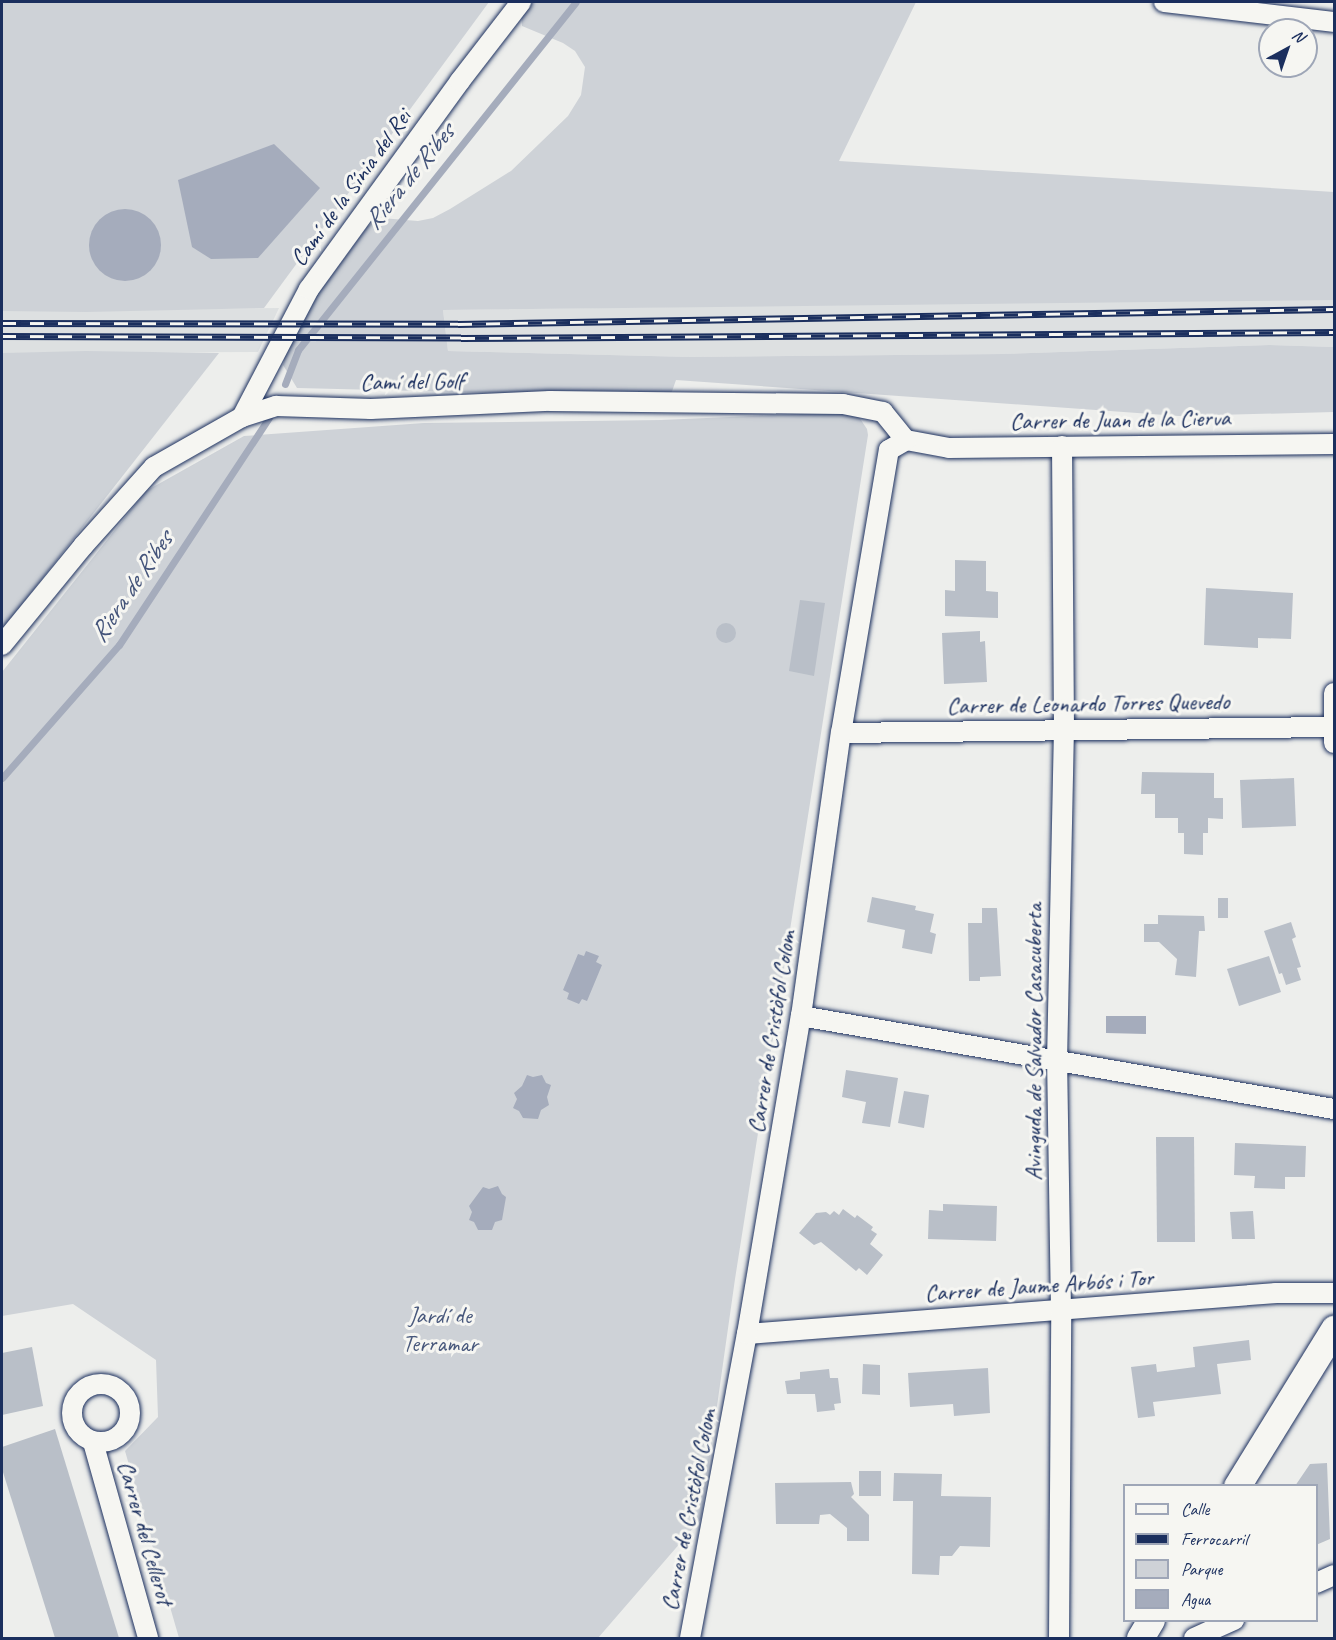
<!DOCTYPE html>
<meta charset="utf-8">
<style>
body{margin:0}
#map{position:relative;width:1336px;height:1640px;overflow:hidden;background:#edeeec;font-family:Caveat,sans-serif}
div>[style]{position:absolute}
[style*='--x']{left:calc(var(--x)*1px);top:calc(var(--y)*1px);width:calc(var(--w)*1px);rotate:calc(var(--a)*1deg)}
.built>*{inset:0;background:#dde0e1}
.green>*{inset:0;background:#ced2d7}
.water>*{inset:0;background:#a5acbc}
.round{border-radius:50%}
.stream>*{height:7px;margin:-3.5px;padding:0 3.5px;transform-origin:3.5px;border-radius:3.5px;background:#a5acbc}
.building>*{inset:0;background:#b9bfc8}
.roads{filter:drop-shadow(0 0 2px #1b2f5e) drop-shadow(0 0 2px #1b2f5e)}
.street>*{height:20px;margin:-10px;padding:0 10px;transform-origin:10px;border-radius:10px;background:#f6f6f2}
.street>.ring{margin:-10px;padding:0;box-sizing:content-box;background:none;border:20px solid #f6f6f2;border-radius:50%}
.secondary>*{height:27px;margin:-13.5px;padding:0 13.5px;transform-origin:13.5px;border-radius:13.5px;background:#f6f6f2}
.rail>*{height:7px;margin-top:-3.5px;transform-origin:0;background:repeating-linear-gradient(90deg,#f6f6f2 0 14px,#1b2f5e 0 28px);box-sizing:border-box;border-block:2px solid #1b2f5e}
span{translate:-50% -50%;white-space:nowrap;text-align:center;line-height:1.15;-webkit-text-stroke:6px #f6f6f2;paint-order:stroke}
.street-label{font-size:24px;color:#1b2f5e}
.park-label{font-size:24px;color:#48587c}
.water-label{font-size:26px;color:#44547a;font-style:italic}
.frame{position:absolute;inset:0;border:3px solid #1b2f5e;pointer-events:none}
.legend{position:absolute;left:1123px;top:1484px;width:195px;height:138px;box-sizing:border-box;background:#f6f6f2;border:2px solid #9ea6b7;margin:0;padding:8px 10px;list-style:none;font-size:18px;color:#1b2f5e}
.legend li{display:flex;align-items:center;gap:12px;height:30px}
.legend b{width:30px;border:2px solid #9ea6b7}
.north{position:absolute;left:1258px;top:18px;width:60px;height:60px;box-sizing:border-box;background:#f6f6f2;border:2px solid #9ea6b7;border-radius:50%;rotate:40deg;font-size:16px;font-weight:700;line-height:24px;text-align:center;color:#1b2f5e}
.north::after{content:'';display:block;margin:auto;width:21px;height:27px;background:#1b2f5e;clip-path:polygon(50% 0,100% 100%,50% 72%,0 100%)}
</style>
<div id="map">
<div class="built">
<div style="clip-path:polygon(1275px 299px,1334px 300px,1334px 347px,1269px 345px,1003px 354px,691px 357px,448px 351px,443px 310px)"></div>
<div style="clip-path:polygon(279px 308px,258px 352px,2px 353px,2px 311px)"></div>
</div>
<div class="green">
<div style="clip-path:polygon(2px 2px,489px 2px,264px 308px,86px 312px,2px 311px)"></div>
<div style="clip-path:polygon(525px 2px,916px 2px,839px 161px,1334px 192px,1334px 300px,443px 310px,448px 351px,691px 357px,1003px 354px,1269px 345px,1334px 347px,1334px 412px,1179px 416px,676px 380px,670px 397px,297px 388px,283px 365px,290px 332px,368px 226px,381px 218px,418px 221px,433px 218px,450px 209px,511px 171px,568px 116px,581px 95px,585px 67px,575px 51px,563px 43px,522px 26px,521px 8px)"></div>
<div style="clip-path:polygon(86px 351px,219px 353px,2px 630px,2px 353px)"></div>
<div style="clip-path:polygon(846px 412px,859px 417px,867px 429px,868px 435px,735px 1279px,701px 1519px,598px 1638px,179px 1638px,125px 1451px,158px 1417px,156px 1360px,73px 1304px,2px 1316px,2px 672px,146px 491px,244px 436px,424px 423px,661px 420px)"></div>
</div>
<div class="water">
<div style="clip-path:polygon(274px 144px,320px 188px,258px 258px,211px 259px,192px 247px,178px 180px)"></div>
<div class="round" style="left:89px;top:209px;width:72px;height:72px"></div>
<div style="clip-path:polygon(586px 951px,599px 956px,596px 962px,602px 965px,587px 1001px,582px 999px,579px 1004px,567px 999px,569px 993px,563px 990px,578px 954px,584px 956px)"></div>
<div style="clip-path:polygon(1106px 1016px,1146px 1016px,1146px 1034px,1106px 1033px)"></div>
<div style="clip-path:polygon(527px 1075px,533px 1077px,542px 1075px,546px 1083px,551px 1085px,547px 1097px,549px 1105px,541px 1110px,538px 1119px,523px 1118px,519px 1111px,513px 1108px,517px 1099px,514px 1093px,522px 1086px)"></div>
<div style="clip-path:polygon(498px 1186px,502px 1194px,506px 1197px,502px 1220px,495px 1222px,492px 1230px,478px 1230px,474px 1222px,469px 1220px,472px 1212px,469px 1206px,483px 1187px,489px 1189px)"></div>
</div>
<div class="stream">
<div style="--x:285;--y:384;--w:36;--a:-69"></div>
<div style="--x:298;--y:350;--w:445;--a:-51.4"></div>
<div style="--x:2;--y:778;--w:177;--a:-48.7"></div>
<div style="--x:119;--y:645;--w:278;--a:-56.6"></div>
</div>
<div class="building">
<div style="clip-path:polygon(955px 560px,986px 561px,986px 591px,998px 592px,998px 618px,945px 616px,945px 590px,955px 591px)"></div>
<div style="clip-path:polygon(1206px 588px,1293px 593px,1291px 639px,1258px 638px,1258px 648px,1204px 645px)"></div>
<div style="clip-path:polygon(800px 600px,825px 603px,814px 676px,789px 671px)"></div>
<div class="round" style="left:716px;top:623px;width:20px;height:20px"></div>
<div style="clip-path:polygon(980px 631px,980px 642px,985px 641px,987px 682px,944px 684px,942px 633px)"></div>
<div style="clip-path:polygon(1142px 772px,1214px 773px,1214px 798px,1223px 798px,1223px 819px,1208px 818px,1208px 833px,1203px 833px,1203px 855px,1184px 854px,1184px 833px,1178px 833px,1178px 818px,1155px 818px,1155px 794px,1141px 794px)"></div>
<div style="clip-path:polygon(1294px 778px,1296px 826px,1242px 828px,1240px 780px)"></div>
<div style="clip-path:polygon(872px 897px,916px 906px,915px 910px,934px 914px,930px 932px,936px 934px,932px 954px,902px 948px,905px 930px,867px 922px)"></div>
<div style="clip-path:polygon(1218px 898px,1228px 898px,1228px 918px,1218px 918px)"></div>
<div style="clip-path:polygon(982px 908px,997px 908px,1001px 976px,980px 977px,980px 981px,969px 981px,968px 923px,982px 923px)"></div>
<div style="clip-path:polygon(1158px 915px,1204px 916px,1205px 931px,1199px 931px,1196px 977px,1175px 975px,1177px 959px,1159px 942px,1144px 942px,1144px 924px,1158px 924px)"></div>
<div style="clip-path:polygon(1291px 922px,1296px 937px,1292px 939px,1301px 967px,1297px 968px,1301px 980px,1286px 985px,1282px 973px,1279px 974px,1264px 931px)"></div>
<div style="clip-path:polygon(1269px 956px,1281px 992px,1239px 1006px,1227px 969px)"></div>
<div style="clip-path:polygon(846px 1070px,898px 1078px,890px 1127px,862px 1123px,866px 1102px,842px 1097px)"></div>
<div style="clip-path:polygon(904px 1091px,929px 1095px,924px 1128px,898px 1123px)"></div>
<div style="clip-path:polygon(1156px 1137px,1194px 1137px,1195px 1242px,1157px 1242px)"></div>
<div style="clip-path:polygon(1235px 1143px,1306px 1146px,1305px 1177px,1285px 1177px,1285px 1189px,1254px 1188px,1255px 1176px,1234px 1175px)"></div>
<div style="clip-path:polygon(943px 1204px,997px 1206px,996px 1241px,928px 1239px,929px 1210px,943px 1211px)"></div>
<div style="clip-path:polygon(843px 1209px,855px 1218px,857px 1215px,873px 1227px,871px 1230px,877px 1234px,870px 1244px,883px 1255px,867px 1275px,859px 1268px,856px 1271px,821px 1242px,814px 1245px,799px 1233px,816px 1213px,826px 1212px,830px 1215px,834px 1211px,839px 1215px)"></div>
<div style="clip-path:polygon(1253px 1211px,1255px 1239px,1232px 1239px,1230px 1212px)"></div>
<div style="clip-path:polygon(1249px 1340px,1251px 1360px,1217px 1364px,1221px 1394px,1153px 1402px,1155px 1416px,1138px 1418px,1131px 1367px,1156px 1364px,1157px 1372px,1195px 1367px,1193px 1347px)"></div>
<div style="clip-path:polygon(32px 1347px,43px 1406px,2px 1415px,2px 1353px)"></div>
<div style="clip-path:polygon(863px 1364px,880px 1365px,880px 1395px,862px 1394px)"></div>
<div style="clip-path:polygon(988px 1368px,990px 1413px,954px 1416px,953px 1404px,910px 1407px,908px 1373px)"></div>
<div style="clip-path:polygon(829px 1369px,830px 1378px,838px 1378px,841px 1403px,834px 1404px,835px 1410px,817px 1412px,815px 1394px,787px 1394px,785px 1381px,800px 1379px,800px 1372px)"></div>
<div style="clip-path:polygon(55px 1429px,119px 1638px,55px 1638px,2px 1469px,2px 1447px)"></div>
<div style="clip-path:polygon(1327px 1463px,1330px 1539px,1316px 1545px,1316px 1486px,1295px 1486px,1310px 1464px)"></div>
<div style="clip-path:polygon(859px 1471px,881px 1471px,881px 1496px,859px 1496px)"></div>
<div style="clip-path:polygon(894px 1473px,942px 1474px,941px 1496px,991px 1497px,990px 1547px,960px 1546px,952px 1556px,940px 1556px,939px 1575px,912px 1574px,913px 1501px,893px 1501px)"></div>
<div style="clip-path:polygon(851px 1482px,854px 1494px,851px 1497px,869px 1515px,869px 1541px,847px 1541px,847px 1528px,830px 1514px,820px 1515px,819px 1524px,776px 1524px,775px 1483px)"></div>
</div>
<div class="roads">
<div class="street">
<div style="--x:1164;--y:2;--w:171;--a:6.7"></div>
<div style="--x:242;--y:417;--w:144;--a:-62.4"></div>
<div style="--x:309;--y:289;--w:257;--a:-54"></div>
<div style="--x:460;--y:81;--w:100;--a:-52.3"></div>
<div style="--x:906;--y:440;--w:44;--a:10.5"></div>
<div style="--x:949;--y:448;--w:385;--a:-0.6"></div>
<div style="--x:2;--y:645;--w:128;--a:-50.7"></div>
<div style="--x:83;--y:546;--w:106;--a:-48.1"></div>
<div style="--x:154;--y:467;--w:101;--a:-29.6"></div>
<div style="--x:242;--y:417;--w:36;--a:-18"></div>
<div style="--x:276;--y:406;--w:95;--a:1.8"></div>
<div style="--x:371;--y:409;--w:179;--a:-2.6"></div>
<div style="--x:550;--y:401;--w:293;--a:0.6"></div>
<div style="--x:843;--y:404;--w:41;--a:11.3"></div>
<div style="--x:883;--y:412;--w:36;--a:51"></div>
<div style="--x:1334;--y:693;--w:50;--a:90"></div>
<div style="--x:841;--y:733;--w:493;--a:-0.7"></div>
<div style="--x:801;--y:1016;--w:541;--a:9.9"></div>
<div style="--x:747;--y:1334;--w:531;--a:-4.43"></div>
<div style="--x:1276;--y:1293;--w:58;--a:0"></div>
<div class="ring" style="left:72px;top:1384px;width:38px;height:38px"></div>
<div style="--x:93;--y:1442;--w:204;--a:74.3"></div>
<div style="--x:1316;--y:1583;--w:20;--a:-24"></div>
<div style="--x:690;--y:1638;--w:309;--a:-79.4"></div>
<div style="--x:747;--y:1334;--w:323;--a:-80.4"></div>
<div style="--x:801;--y:1016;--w:286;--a:-82"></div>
<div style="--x:841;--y:733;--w:287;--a:-80.4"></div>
<div style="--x:889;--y:450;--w:20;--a:-30"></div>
<div style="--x:1059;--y:1638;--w:327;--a:-89.6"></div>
<div style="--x:1061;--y:1311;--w:249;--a:-90.9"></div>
<div style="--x:1057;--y:1062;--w:332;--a:-88.8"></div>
<div style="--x:1064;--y:730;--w:284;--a:-90.4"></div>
<div style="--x:1194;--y:1638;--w:44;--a:-24.2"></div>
</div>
<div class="secondary">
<div style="--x:1237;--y:1486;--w:185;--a:-58.3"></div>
<div style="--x:1140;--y:1638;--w:21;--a:-59"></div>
</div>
</div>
<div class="rail">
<div style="--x:2;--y:323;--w:456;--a:0.1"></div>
<div style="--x:458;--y:324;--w:876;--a:-0.98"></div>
<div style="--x:2;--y:336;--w:459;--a:0.2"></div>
<div style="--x:461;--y:338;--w:873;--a:-0.39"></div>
</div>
<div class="street-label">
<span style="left:351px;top:188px;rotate:-54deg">Camí de la Sínia del Rei</span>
<span style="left:412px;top:382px;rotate:-1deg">Camí del Golf</span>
<span style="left:1120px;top:420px;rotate:-1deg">Carrer de Juan de la Cierva</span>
<span style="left:1088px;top:704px;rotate:-1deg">Carrer de Leonardo Torres Quevedo</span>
<span style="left:772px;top:1032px;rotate:-81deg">Carrer de Cristòfol Colom</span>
<span style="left:1034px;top:1042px;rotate:-90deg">Avinguda de Salvador Casacuberta</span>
<span style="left:1039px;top:1286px;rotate:-4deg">Carrer de Jaume Arbós i Tor</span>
<span style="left:689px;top:1510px;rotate:-79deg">Carrer de Cristòfol Colom</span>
<span style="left:145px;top:1533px;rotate:74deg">Carrer del Cellerot</span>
</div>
<div class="park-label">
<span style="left:440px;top:1330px">Jardí de<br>Terramar</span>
</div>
<div class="water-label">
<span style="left:409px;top:177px;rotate:-51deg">Riera de Ribes</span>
<span style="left:131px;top:587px;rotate:-56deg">Riera de Ribes</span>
</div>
<div class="frame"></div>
<ul class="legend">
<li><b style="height:8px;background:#f6f6f2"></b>Calle</li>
<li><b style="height:8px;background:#1b2f5e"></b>Ferrocarril</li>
<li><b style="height:16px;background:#ced2d7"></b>Parque</li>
<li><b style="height:16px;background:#a5acbc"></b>Agua</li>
</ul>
<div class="north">N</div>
</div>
